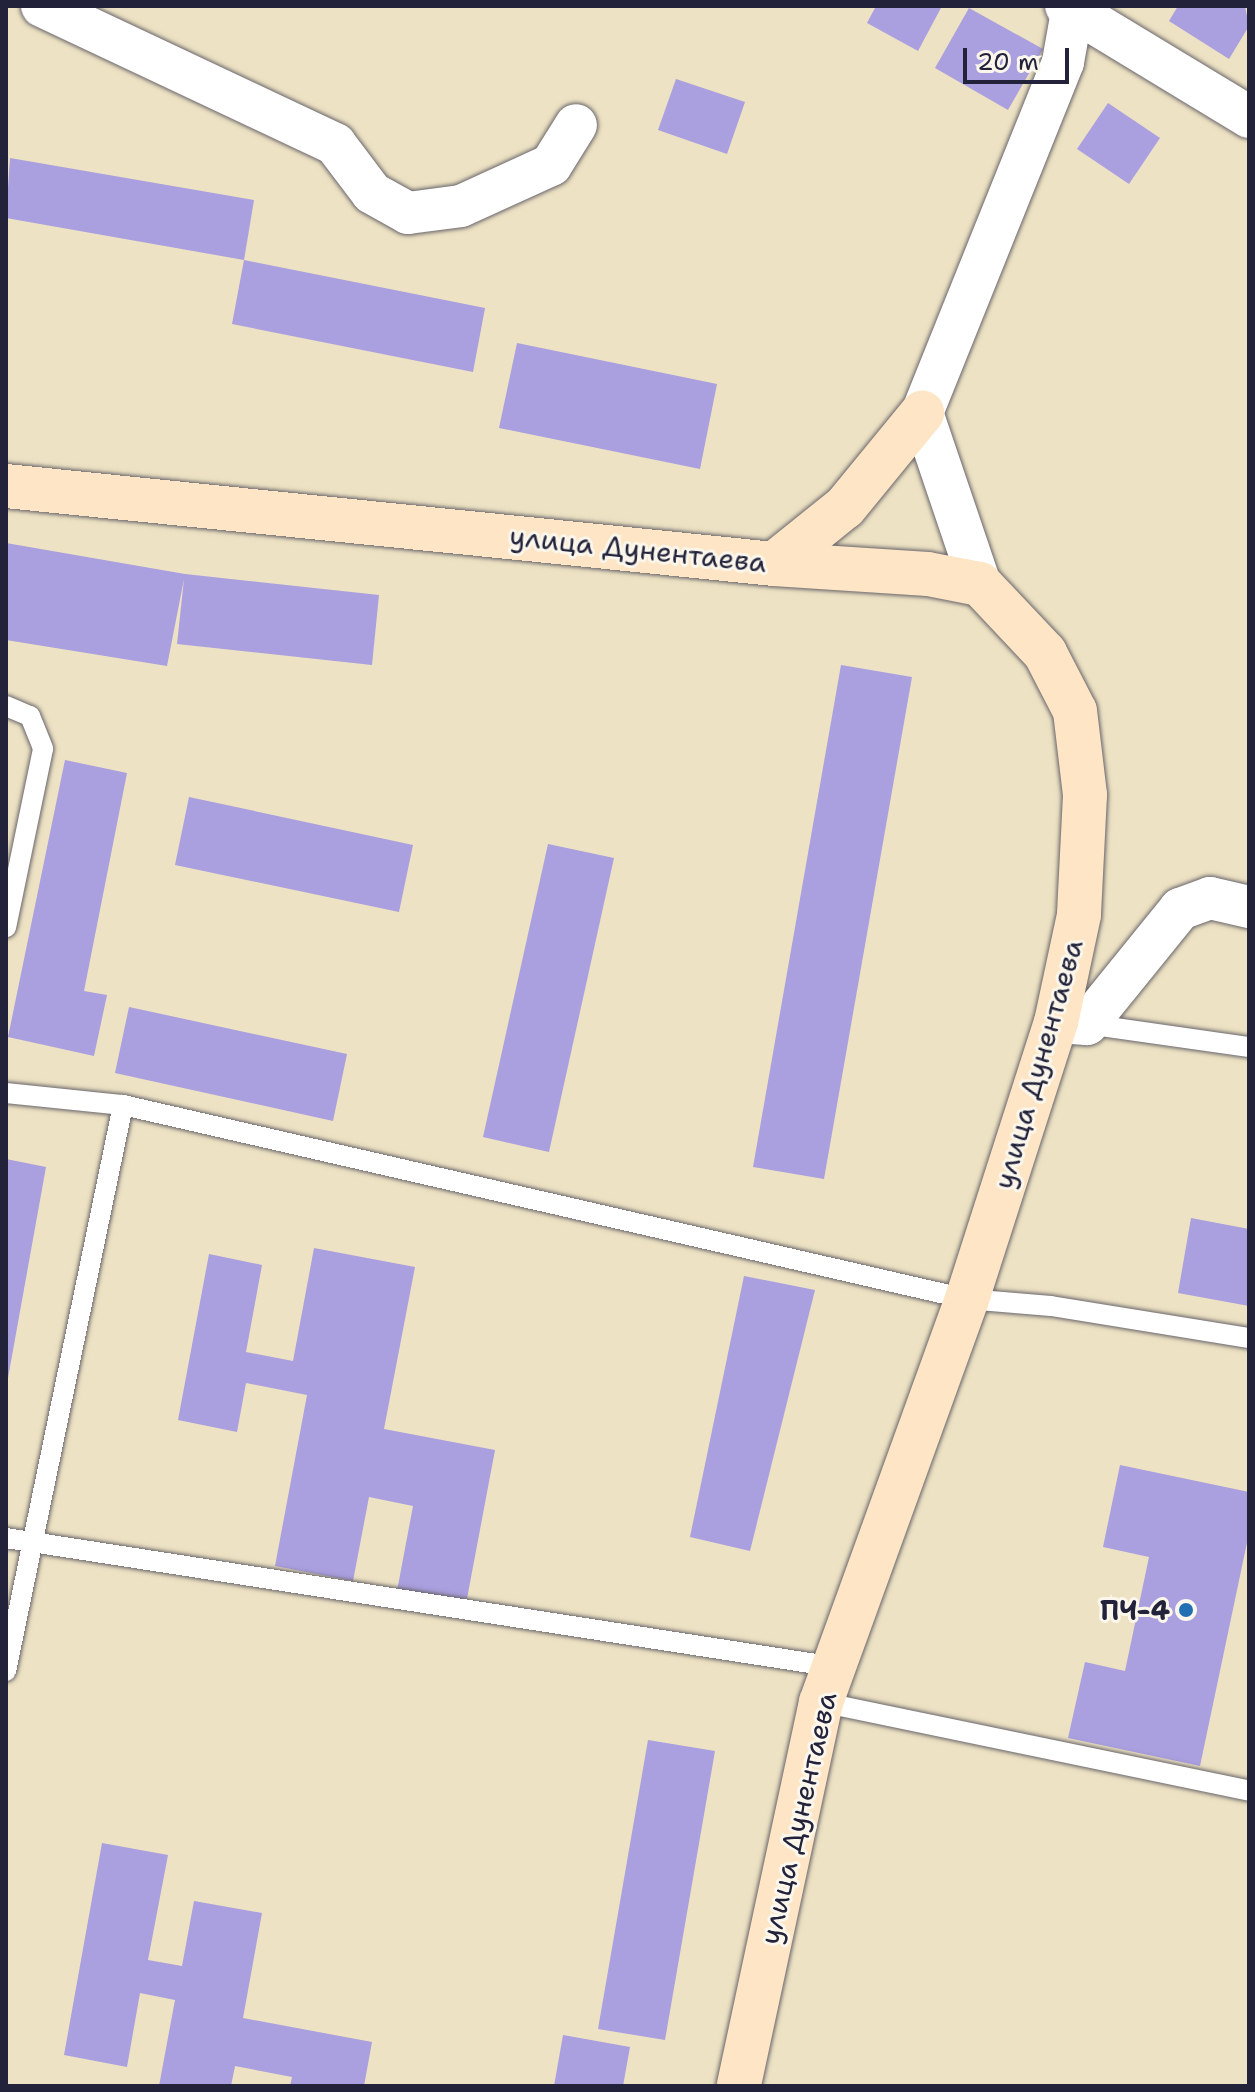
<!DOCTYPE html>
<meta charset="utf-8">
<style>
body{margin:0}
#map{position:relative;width:1255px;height:2092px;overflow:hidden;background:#ede2c3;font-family:"Shantell Sans",sans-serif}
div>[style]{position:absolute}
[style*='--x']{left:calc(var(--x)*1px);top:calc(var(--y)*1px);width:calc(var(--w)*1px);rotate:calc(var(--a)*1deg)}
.building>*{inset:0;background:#aa9fdf}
.roads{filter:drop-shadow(0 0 2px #69656b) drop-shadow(0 0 2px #69656b)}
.lane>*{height:20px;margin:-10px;padding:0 10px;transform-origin:10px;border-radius:10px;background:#fff}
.street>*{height:42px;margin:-21px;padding:0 21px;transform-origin:21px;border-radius:21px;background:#fff}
.secondary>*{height:44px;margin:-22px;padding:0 22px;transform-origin:22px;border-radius:22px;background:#fde5c5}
.dots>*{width:22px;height:22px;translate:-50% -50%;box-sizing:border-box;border:4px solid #fbf7ec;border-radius:50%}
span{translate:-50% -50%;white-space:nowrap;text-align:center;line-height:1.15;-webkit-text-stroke:6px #fbf7ec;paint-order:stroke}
.street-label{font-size:28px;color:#22223b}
.poi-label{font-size:28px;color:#22223b;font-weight:700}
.right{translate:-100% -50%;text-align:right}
.frame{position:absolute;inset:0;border:8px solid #22223b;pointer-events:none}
.scale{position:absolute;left:963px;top:48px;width:106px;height:36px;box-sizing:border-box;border:4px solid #22223b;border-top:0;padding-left:10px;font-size:24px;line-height:28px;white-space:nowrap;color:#22223b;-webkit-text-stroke:6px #fbf7ec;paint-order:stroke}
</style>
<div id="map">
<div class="building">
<div style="clip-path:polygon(876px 6px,942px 6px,918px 51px,867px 23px)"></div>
<div style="clip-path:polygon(1178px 6px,1245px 6px,1249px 26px,1229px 59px,1169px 21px)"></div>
<div style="clip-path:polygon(969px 8px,1043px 49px,1008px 110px,935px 68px)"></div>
<div style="clip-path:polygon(676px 79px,745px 102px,727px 154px,658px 130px)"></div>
<div style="clip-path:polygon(1108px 103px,1160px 138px,1129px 184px,1077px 149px)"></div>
<div style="clip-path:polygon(10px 158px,254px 200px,244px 260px,6px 218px)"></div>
<div style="clip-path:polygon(244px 260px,485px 308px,473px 372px,232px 324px)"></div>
<div style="clip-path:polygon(517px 343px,717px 384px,700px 469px,499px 428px)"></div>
<div style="clip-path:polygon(6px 543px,185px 574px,379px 595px,372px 665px,177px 644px,184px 579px,167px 666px,6px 640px)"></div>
<div style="clip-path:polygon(841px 665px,912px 677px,824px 1179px,753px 1167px)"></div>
<div style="clip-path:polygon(65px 760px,127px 773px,84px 991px,107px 995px,94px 1056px,8px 1037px)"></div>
<div style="clip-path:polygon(189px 797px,413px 845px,399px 912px,175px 865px)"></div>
<div style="clip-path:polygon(548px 844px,614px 858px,549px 1152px,483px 1137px)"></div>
<div style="clip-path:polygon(129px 1007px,347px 1054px,333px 1121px,115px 1073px)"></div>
<div style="clip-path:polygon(6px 1159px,46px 1167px,8px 1378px,6px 1378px)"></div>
<div style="clip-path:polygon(1191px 1218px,1249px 1229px,1249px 1306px,1178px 1293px)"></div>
<div style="clip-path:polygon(314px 1248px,415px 1267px,384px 1429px,495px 1450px,466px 1604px,397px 1591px,413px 1506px,369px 1497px,353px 1581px,275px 1566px,307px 1395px,246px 1383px,237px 1432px,178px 1420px,209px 1254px,262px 1265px,246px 1352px,293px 1361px)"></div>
<div style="clip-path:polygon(744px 1276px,815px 1290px,750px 1551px,690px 1537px)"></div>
<div style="clip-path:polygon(1120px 1465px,1249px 1492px,1249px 1533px,1200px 1766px,1068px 1738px,1085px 1662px,1125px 1671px,1149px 1557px,1103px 1547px)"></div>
<div style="clip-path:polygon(648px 1740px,715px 1751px,665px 2040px,598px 2029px)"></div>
<div style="clip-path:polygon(102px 1843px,168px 1855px,148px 1960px,182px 1966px,194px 1901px,262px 1913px,243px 2018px,372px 2042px,364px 2086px,290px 2086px,292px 2077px,235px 2066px,231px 2086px,159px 2086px,175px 2000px,140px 1993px,127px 2067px,64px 2055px)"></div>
<div style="clip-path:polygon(563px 2035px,630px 2047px,623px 2086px,554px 2086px)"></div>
</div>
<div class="roads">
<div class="lane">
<div style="--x:6;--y:706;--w:26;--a:23"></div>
<div style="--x:30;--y:716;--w:35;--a:68"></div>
<div style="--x:43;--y:749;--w:182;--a:101.7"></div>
<div style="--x:1087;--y:1024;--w:164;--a:8.1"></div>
<div style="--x:6;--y:1093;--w:118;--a:5.9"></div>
<div style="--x:123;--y:1105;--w:866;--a:12.95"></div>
<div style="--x:967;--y:1299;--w:84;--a:4.8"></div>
<div style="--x:1051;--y:1306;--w:201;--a:9.2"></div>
<div style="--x:6;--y:1538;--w:839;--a:8.84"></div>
<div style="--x:6;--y:1671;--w:578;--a:-78.32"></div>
<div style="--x:821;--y:1702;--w:437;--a:11.7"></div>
</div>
<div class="street">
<div style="--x:42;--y:6;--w:324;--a:25.2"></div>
<div style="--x:335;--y:144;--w:61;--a:52.9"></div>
<div style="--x:372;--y:193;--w:41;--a:29.1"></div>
<div style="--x:408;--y:213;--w:53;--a:-7.5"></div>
<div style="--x:461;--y:206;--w:99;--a:-24.5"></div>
<div style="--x:551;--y:165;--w:47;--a:-58"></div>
<div style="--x:1066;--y:6;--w:214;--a:31.2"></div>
<div style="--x:980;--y:584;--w:181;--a:-108.7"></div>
<div style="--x:922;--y:413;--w:378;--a:-68.1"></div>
<div style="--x:1063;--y:62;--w:57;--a:-79.9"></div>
<div style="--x:1056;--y:1022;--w:31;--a:4"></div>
<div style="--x:1087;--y:1024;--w:148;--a:-51"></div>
<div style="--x:1180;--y:909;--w:32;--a:-20"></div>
<div style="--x:1210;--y:898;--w:40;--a:13"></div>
</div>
<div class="secondary">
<div style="--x:6;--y:486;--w:772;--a:5.8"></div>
<div style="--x:774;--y:564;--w:154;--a:3.7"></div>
<div style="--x:928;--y:574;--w:53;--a:10.9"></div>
<div style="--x:980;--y:584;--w:95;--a:46.7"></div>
<div style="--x:1045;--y:653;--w:65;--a:62.7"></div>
<div style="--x:1075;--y:711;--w:85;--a:83.2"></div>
<div style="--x:1085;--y:795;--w:120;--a:92.9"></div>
<div style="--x:1079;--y:915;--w:109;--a:102.1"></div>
<div style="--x:1056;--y:1022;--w:291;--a:107.8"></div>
<div style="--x:967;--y:1299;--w:429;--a:109.9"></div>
<div style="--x:821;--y:1702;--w:393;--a:102.1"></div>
<div style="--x:774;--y:564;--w:91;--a:-38.8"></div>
<div style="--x:845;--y:507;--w:122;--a:-50.7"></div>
</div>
</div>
<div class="dots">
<div style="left:1186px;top:1610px;background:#1f6fb2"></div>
</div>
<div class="street-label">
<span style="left:638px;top:549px;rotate:6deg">улица Дунентаева</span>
<span style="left:1038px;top:1064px;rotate:-74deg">улица Дунентаева</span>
<span style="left:798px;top:1818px;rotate:-77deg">улица Дунентаева</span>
</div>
<div class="poi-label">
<span class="right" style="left:1170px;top:1610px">ПЧ-4</span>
</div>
<div class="frame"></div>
<div class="scale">20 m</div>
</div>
